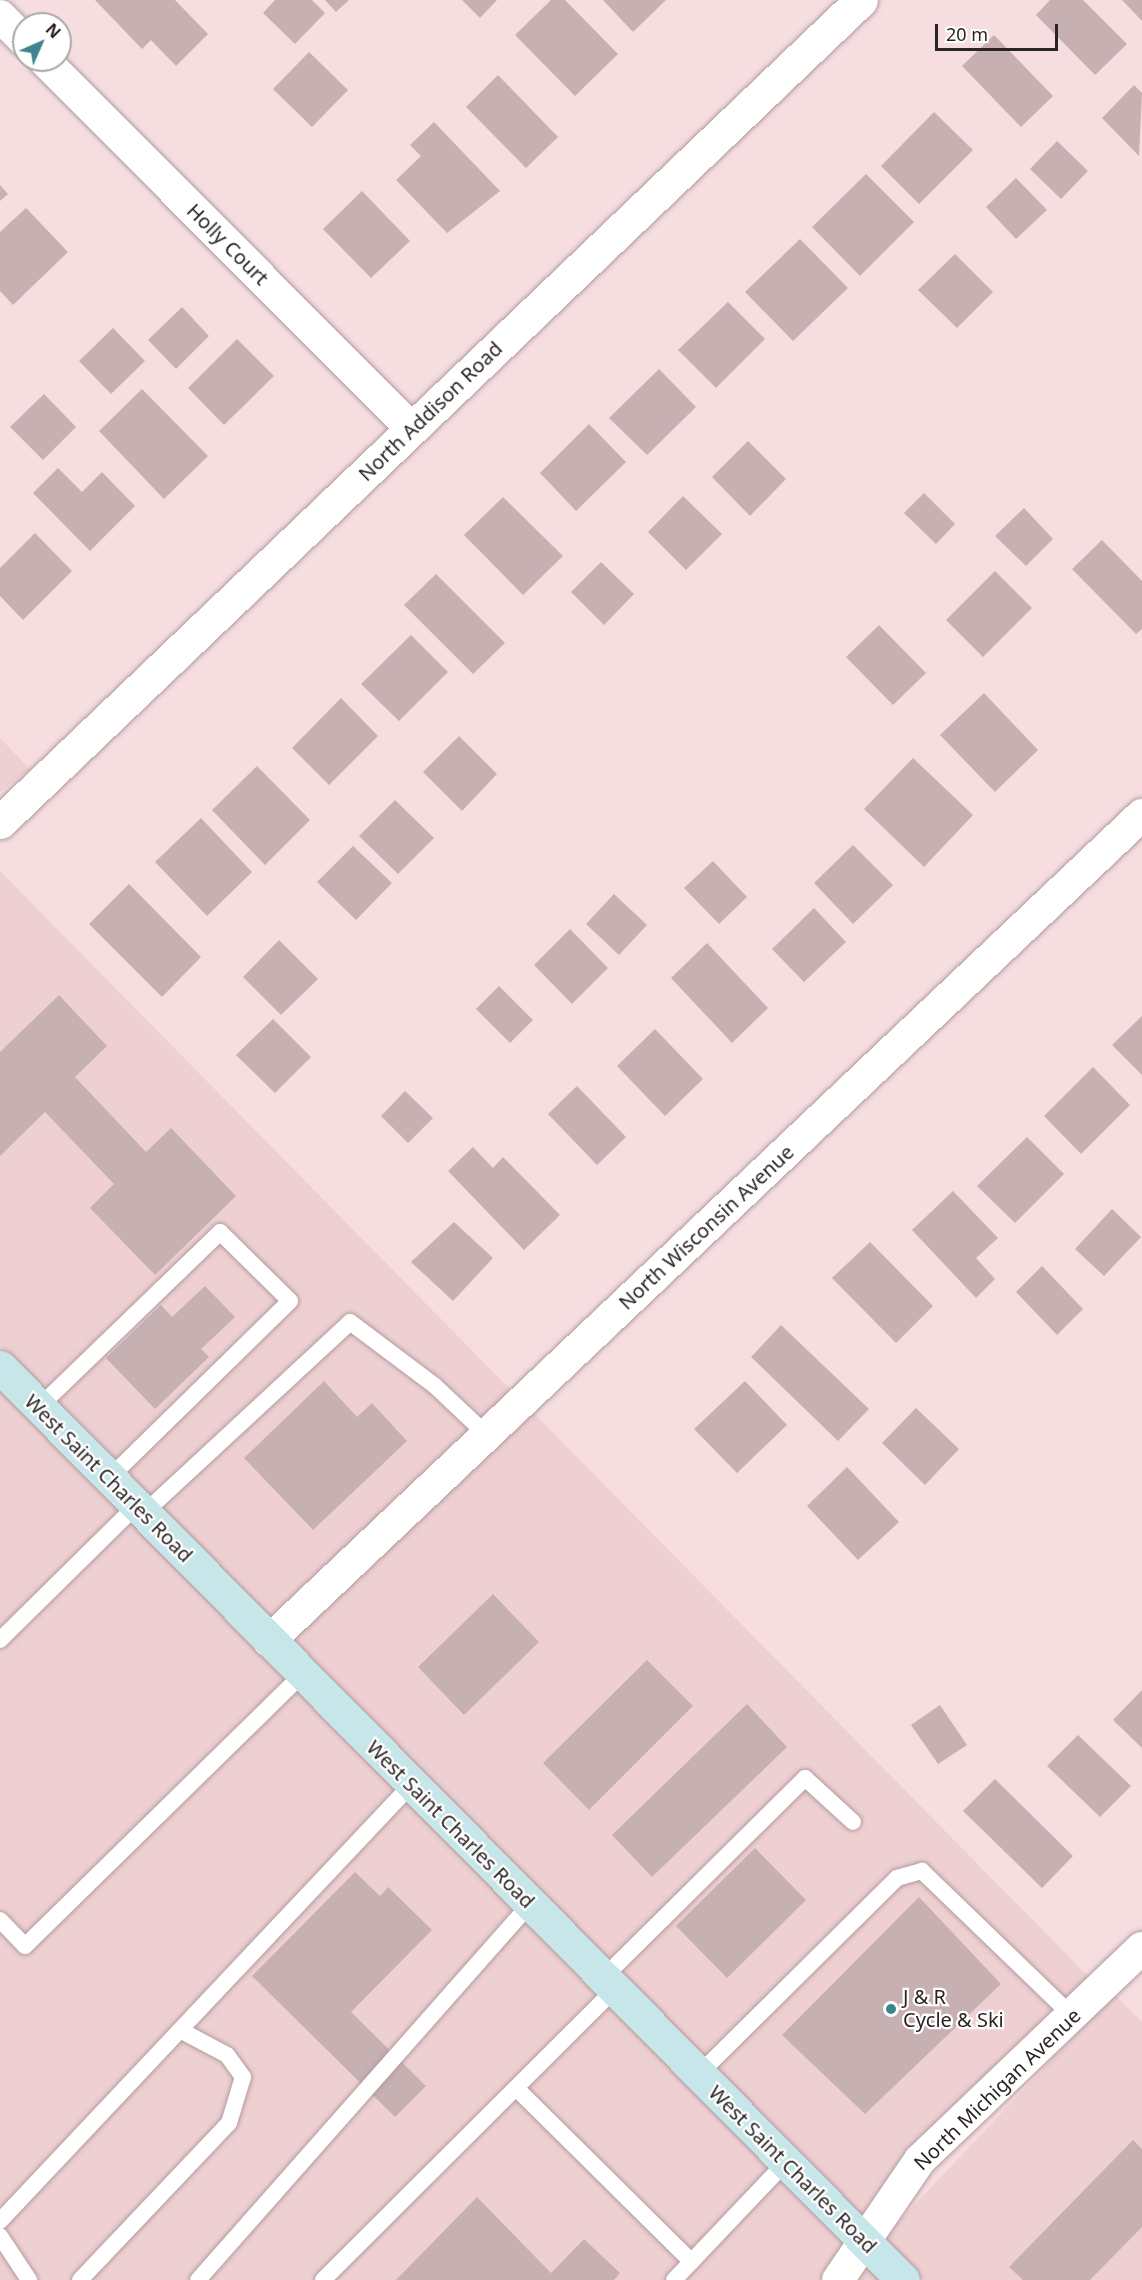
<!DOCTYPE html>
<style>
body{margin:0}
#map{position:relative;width:1142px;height:2280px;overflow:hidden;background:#f6dee0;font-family:"Noto Sans",sans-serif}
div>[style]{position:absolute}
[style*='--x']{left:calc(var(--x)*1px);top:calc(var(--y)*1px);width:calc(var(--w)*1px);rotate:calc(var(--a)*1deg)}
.built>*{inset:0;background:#efd0d2}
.building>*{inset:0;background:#c7b0b2}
.roads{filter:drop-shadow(0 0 2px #b29c9e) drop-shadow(0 0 2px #b29c9e)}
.service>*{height:16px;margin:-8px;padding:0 8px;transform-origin:8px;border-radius:8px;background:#fff}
.minor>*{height:32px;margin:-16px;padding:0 16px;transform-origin:16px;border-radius:16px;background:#fff}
.tertiary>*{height:33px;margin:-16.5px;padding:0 16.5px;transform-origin:16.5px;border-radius:16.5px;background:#fff}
.secondary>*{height:33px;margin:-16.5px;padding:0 16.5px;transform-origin:16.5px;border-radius:16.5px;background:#c7e6e9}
.dots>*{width:16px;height:16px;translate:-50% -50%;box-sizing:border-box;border:3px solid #fff;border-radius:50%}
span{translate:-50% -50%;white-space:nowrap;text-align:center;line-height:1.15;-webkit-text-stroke:4.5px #fff;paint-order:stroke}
.street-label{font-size:20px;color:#2c2424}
.poi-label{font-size:20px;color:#2c2424}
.left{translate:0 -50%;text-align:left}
.north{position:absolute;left:12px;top:12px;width:60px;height:60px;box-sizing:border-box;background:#fff;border:2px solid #aba7a7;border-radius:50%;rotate:45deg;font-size:16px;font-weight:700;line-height:24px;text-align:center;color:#2c2424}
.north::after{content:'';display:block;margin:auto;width:21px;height:27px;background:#3d858c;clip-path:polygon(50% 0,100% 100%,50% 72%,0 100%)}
.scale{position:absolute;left:935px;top:24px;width:123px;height:27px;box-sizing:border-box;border:3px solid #2c2424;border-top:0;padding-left:8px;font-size:18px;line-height:21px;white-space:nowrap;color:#2c2424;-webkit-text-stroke:4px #fff;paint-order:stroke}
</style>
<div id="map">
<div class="built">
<div style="clip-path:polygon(0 738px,30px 769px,0 792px)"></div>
<div style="clip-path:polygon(0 871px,1090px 1978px,864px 2218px,0 1346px)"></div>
<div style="clip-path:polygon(0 1383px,883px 2280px,0 2280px)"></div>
<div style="clip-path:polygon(1114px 1994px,1142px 2022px,1142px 2280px,924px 2280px,883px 2238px)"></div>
</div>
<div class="building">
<div style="clip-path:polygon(95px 0,175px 0,208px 34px,176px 66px,151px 40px,142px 49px)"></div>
<div style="clip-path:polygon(275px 0,312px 0,325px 13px,295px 44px,263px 13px)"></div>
<div style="clip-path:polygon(325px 0,349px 0,336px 12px)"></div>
<div style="clip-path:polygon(462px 0,497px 0,480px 18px)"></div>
<div style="clip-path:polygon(551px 0,565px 0,618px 54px,575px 96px,515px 35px)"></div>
<div style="clip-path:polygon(603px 0,666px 0,633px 32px)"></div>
<div style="clip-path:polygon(1050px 0,1083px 0,1127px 44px,1095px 75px,1036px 15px)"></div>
<div style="clip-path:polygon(1122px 0,1142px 0,1142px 21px)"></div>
<div style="clip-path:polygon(994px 35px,1053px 96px,1021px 127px,962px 66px)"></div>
<div style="clip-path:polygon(309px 52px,348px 90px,312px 127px,273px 89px)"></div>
<div style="clip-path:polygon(498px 75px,558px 137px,526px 168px,466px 107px)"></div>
<div style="clip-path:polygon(1134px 85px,1142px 93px,1139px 156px,1102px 118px)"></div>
<div style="clip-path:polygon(934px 112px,973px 150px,919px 204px,881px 166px)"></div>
<div style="clip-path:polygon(434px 122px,500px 191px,447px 233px,396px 180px,421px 156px,410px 145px)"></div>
<div style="clip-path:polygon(1057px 141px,1088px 171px,1061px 199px,1030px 169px)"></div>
<div style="clip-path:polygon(866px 174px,914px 222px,860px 276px,812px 227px)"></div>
<div style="clip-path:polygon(1016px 178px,1047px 210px,1016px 239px,986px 207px)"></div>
<div style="clip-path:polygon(0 185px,8px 194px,0 201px)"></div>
<div style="clip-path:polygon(362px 191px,410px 241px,371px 278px,323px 229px)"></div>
<div style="clip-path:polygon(26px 208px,68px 252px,13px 305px,0 291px,0 232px)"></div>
<div style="clip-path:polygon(800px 239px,848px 288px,793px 341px,745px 292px)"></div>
<div style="clip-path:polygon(955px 254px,993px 292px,957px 328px,918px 290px)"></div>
<div style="clip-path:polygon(728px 302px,765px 339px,716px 388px,678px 350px)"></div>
<div style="clip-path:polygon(182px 307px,209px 336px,176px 369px,148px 340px)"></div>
<div style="clip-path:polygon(113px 328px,145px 361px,111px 394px,79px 361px)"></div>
<div style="clip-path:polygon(237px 339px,274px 376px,224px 425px,188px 388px)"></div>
<div style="clip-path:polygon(659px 369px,696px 407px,647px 455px,609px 418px)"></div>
<div style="clip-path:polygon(142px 389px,208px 456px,164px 499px,99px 431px)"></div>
<div style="clip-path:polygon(44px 394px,76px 427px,43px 460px,10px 427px)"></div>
<div style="clip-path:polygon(589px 424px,626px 462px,576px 511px,540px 473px)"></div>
<div style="clip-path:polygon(748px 441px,786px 479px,750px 516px,712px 477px)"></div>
<div style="clip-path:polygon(58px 468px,82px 492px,102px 472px,135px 506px,90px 551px,33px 493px)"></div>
<div style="clip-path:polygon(924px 493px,955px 524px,936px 544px,904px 513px)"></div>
<div style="clip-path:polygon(683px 496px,722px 534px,686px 570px,648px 532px)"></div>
<div style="clip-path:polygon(503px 497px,563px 556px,523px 595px,464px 535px)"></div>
<div style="clip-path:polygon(1024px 508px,1053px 539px,1026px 566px,995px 536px)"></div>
<div style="clip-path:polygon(35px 533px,72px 571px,23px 620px,0 596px,0 568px)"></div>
<div style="clip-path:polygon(1102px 540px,1142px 581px,1142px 629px,1136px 634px,1072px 569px)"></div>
<div style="clip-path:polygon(601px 562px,634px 594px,604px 625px,571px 592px)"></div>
<div style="clip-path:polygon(995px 571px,1032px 608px,983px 657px,946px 620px)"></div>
<div style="clip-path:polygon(436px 574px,505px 643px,473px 674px,404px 605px)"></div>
<div style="clip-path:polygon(879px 625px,926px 673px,893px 705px,846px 657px)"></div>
<div style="clip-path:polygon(411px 635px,448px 672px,399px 721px,361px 684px)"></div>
<div style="clip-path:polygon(984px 693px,1038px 750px,995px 792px,940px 735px)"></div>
<div style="clip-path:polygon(341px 698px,378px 736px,329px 785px,292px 748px)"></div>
<div style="clip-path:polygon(459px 736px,497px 774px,462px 811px,423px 772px)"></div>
<div style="clip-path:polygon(913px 758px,973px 815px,924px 867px,864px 809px)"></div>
<div style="clip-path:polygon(257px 766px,310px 820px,265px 865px,212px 810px)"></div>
<div style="clip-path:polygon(395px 800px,434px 838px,398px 874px,359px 836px)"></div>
<div style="clip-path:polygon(201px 818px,252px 872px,207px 916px,155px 862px)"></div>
<div style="clip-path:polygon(853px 845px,893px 885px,853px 924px,814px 883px)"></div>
<div style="clip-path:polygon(353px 846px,392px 883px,356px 920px,317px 882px)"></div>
<div style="clip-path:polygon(713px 861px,747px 897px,719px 924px,684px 888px)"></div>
<div style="clip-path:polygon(129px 884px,201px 957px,162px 997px,89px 924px)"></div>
<div style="clip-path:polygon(614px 894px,647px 925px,619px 955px,586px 924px)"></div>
<div style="clip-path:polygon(814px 908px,846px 942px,804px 982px,772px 949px)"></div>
<div style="clip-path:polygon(570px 929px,608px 968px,572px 1004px,534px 965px)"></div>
<div style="clip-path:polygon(279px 940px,318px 979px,281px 1015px,243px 977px)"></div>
<div style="clip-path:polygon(707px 943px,768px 1008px,732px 1043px,671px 978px)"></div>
<div style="clip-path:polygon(499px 986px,533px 1020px,510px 1043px,476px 1009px)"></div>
<div style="clip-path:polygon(59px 995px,107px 1046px,75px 1077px,146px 1152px,171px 1128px,236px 1196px,155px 1275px,90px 1208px,114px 1184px,45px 1112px,0 1156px,0 1052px)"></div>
<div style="clip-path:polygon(1142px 1016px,1142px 1075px,1112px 1045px)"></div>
<div style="clip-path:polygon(273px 1019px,311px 1057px,275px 1093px,236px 1055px)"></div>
<div style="clip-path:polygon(655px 1029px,703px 1079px,665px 1116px,617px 1066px)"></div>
<div style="clip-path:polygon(1093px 1067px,1130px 1105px,1081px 1154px,1044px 1116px)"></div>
<div style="clip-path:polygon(577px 1086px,626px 1137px,597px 1165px,548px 1114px)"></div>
<div style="clip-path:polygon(405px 1091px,433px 1118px,408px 1143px,381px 1116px)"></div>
<div style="clip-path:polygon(1027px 1137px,1064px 1174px,1015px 1223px,977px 1186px)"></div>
<div style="clip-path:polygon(473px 1147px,493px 1168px,503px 1157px,560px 1215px,524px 1250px,448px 1171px)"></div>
<div style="clip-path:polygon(953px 1191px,998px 1238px,976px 1258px,995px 1279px,976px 1298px,912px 1230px)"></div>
<div style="clip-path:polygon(1112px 1209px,1141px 1237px,1104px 1276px,1075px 1249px)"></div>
<div style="clip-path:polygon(454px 1222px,493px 1258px,453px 1301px,411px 1262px)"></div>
<div style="clip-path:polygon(870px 1242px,933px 1306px,896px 1343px,832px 1278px)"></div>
<div style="clip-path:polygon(1042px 1266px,1083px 1309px,1057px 1335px,1016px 1292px)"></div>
<div style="clip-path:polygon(205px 1286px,235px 1317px,201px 1349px,209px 1357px,155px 1409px,106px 1358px,161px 1305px,172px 1317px)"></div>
<div style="clip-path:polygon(781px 1325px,869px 1409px,838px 1441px,751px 1357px)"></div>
<div style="clip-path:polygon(324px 1381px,357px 1417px,372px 1403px,407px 1441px,313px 1530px,244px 1458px)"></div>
<div style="clip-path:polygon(745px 1381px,787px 1425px,737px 1473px,694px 1429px)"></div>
<div style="clip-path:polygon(916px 1408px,959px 1449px,925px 1485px,882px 1443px)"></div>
<div style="clip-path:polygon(847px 1467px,899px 1522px,858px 1560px,807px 1506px)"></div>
<div style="clip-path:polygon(493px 1594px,539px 1642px,464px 1715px,418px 1667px)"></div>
<div style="clip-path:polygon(647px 1660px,693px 1706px,589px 1810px,543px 1763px)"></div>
<div style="clip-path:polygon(1142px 1690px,1142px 1748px,1113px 1720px)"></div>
<div style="clip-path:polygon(747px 1704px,787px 1747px,652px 1877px,612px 1835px)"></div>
<div style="clip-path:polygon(940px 1705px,967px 1745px,938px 1764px,911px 1725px)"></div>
<div style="clip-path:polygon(1078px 1735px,1131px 1786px,1100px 1817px,1047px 1766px)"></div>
<div style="clip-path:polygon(995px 1779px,1073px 1856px,1042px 1888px,963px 1811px)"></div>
<div style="clip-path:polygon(755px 1848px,806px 1900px,727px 1978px,676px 1926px)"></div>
<div style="clip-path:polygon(355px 1872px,380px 1896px,388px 1887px,432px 1930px,351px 2012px,426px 2086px,395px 2117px,252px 1976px)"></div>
<div style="clip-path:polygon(919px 1897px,1001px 1984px,865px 2114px,782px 2035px)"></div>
<div style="clip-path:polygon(1133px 2140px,1142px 2149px,1142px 2227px,1090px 2280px,1023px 2280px,1009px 2267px)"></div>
<div style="clip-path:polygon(477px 2197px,551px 2273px,584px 2239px,620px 2273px,614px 2280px,396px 2280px)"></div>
</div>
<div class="roads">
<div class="service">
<div style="--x:39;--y:1407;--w:252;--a:-44"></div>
<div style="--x:220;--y:1232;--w:98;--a:44.6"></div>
<div style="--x:290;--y:1301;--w:253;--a:135.6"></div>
<div style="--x:144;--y:1513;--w:281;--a:-42.8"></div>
<div style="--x:350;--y:1322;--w:105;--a:36.9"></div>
<div style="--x:434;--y:1385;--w:73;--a:43.3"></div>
<div style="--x:0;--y:1640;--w:191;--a:-44.6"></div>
<div style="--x:0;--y:1920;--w:36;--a:46"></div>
<div style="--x:25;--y:1946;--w:389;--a:-44.4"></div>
<div style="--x:604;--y:1977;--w:283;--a:-44.7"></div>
<div style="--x:805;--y:1778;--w:65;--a:42.5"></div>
<div style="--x:699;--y:2074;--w:279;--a:-44.7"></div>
<div style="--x:897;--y:1878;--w:26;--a:-16"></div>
<div style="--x:922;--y:1871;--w:207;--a:44"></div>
<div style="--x:516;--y:2088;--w:247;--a:44.7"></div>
<div style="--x:0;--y:2221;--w:601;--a:-46.69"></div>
<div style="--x:0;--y:2236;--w:53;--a:56.6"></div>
<div style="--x:80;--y:2280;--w:216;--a:-46.5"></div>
<div style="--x:229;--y:2123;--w:48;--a:-73.1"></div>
<div style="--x:243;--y:2077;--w:27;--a:-126"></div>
<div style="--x:227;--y:2055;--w:53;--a:-152"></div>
<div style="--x:198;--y:2280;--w:502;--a:-48.56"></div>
<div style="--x:323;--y:2280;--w:412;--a:-44.9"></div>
<div style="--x:674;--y:2280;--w:163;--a:-46.5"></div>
</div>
<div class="minor">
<div style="--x:0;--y:16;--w:34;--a:45"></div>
<div style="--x:44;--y:60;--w:520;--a:45.08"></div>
<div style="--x:269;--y:1641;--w:1202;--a:-43.42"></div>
<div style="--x:838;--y:2280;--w:145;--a:-55.7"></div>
<div style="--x:920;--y:2160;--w:307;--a:-43.7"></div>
</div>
<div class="tertiary">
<div style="--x:0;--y:822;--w:1190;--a:-43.67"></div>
</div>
<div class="secondary">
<div style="--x:0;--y:1367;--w:1284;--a:45.32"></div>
</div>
</div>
<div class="dots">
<div style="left:891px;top:2009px;background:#3d858c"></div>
</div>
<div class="street-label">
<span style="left:228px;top:244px;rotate:45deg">Holly Court</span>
<span style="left:430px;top:411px;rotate:-44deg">North Addison Road</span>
<span style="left:706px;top:1227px;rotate:-43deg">North Wisconsin Avenue</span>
<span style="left:109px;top:1478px;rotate:45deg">West Saint Charles Road</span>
<span style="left:451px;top:1824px;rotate:45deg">West Saint Charles Road</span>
<span style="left:997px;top:2089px;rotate:-44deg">North Michigan Avenue</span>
<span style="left:793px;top:2169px;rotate:45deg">West Saint Charles Road</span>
</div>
<div class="poi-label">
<span class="left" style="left:903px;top:2008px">J &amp; R<br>Cycle &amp; Ski</span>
</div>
<div class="north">N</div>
<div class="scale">20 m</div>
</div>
